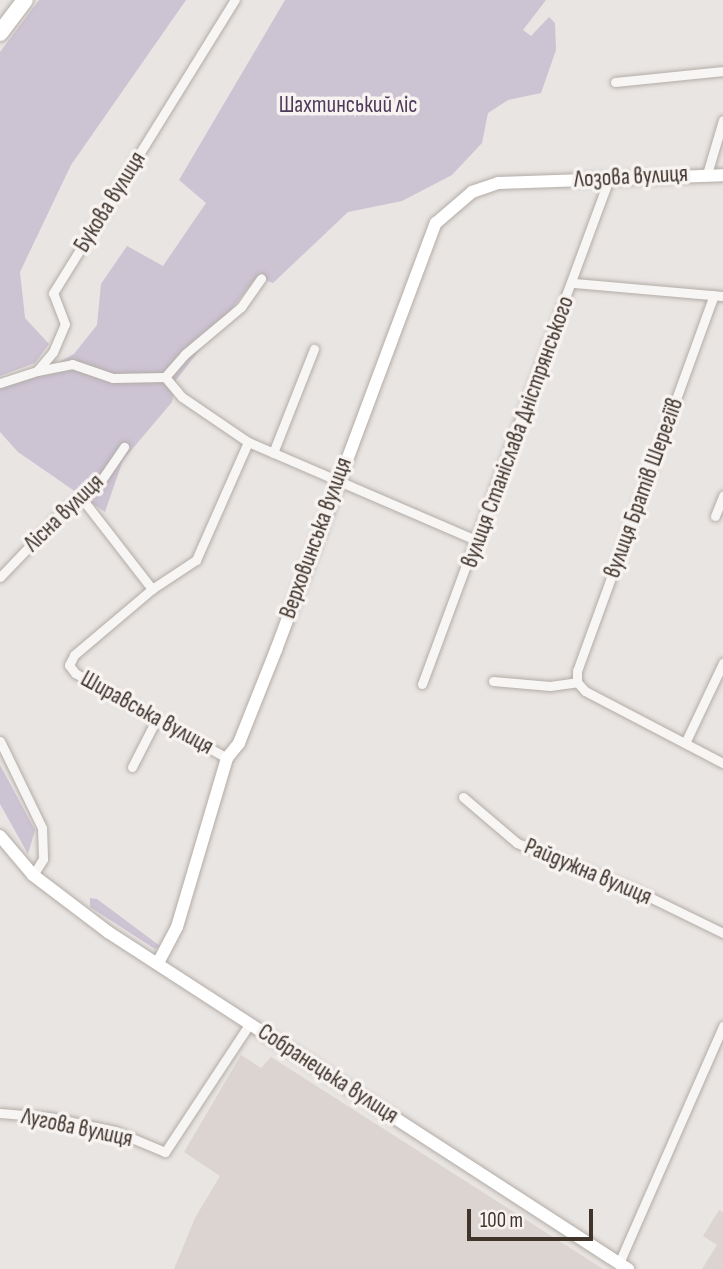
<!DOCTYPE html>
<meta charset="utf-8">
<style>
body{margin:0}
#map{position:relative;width:723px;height:1269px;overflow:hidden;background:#e9e5e2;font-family:"Sofia Sans Condensed",sans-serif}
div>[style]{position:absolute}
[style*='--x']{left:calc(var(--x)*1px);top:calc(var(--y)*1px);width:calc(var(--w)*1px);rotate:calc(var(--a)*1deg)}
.built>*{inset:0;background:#dbd4d0}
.green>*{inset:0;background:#ccc3d3}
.roads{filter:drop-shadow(0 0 2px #b3aca7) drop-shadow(0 0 2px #b3aca7)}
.street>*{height:9px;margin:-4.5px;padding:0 4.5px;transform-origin:4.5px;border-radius:4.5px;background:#f8f6f4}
.secondary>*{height:12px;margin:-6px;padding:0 6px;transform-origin:6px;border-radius:6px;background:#fff}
.highway>*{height:16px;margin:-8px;padding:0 8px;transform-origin:8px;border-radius:8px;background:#fff}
span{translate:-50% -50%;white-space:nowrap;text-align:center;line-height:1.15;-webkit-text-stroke:7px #f7f3f1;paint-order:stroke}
.park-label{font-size:23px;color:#4e395b}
.street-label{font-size:23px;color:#40342b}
.scale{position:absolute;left:467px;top:1209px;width:126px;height:32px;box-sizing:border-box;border:4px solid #40342b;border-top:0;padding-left:9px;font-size:21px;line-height:24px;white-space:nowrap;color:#40342b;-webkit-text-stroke:5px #f7f3f1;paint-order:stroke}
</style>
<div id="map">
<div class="built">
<div style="clip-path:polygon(241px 1055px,261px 1068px,271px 1057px,603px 1269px,174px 1269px,195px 1218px,220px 1176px,184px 1152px)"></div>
<div style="clip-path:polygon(719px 1210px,723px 1212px,723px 1269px,702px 1269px,717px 1245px,703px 1236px)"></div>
</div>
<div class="green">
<div style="clip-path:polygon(39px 0,186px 0,71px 165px,20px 272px,25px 318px,49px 344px,35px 363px,0 376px,0 52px)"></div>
<div style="clip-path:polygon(285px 0,546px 0,523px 30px,531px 36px,549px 17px,555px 23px,556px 50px,541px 93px,508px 100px,488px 113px,482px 143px,452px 175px,402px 201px,348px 212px,273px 283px,257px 277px,176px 380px,172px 402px,123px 460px,105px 512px,18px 452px,0 432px,0 385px,36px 375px,74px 354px,97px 325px,101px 284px,127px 246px,163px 266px,206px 203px,179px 180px)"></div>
<div style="clip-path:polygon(0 765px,35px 830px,28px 854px,0 804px)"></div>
<div style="clip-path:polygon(90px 898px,97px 899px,160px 946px,155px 949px,90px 907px)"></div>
</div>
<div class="roads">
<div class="street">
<div style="--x:615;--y:82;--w:109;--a:-5.8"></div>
<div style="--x:707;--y:174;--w:56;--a:-73.5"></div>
<div style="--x:573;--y:283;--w:151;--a:5"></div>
<div style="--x:37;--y:371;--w:36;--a:-11"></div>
<div style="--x:72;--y:364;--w:43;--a:18.9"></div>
<div style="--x:113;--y:378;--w:52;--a:-1.1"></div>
<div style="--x:165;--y:377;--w:26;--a:50"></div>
<div style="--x:182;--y:397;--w:80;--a:34.3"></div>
<div style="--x:248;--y:442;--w:250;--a:23.3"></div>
<div style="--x:165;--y:377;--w:30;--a:-49"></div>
<div style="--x:185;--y:354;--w:73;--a:-40"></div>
<div style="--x:241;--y:307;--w:35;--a:-55"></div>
<div style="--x:0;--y:383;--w:39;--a:-18"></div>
<div style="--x:37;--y:371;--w:25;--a:-50"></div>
<div style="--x:53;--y:352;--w:30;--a:-67"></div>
<div style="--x:65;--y:324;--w:33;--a:-111"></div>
<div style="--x:53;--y:293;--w:345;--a:-58.2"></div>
<div style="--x:273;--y:453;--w:112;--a:-68.5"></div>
<div style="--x:83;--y:500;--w:113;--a:52.2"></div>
<div style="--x:715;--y:516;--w:22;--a:-68"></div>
<div style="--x:0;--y:577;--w:94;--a:-46.3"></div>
<div style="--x:65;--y:509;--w:37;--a:-34"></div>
<div style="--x:96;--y:488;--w:50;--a:-55.7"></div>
<div style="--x:493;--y:681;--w:57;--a:5"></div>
<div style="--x:550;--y:686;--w:27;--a:-8"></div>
<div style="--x:577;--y:682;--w:12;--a:48"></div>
<div style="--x:585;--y:691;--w:156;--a:27.6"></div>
<div style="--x:577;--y:682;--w:11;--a:-90"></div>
<div style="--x:577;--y:671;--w:400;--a:-70"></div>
<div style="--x:422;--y:684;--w:539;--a:-69.68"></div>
<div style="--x:0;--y:741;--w:97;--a:64.2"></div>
<div style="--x:42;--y:828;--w:31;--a:88"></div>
<div style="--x:43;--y:859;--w:19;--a:122"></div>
<div style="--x:685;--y:743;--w:89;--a:-64.6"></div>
<div style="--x:227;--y:758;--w:174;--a:-150.8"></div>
<div style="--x:75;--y:673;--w:10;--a:-127"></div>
<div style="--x:69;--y:665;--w:11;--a:-63"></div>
<div style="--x:74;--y:655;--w:102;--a:-40.2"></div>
<div style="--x:152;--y:589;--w:53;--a:-33.4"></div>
<div style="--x:196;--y:560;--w:129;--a:-66.2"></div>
<div style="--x:132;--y:767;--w:53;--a:-62.9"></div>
<div style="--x:463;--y:797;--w:71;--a:40.4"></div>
<div style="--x:517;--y:843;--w:127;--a:21.7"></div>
<div style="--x:635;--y:890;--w:98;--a:26"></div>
<div style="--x:0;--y:1113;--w:48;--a:4.8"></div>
<div style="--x:48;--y:1117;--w:68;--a:11.8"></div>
<div style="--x:115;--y:1131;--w:54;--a:22.8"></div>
<div style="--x:165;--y:1152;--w:154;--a:-56.6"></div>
<div style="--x:619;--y:1263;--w:259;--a:-66.3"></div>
</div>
<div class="secondary">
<div style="--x:0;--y:836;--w:51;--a:49.8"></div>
<div style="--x:33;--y:875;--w:94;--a:37.2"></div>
<div style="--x:108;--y:932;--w:620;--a:32.95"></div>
<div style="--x:158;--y:963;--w:41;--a:-62.2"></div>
<div style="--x:177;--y:927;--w:176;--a:-73.5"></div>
<div style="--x:227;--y:758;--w:19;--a:-51"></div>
<div style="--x:239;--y:743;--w:100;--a:-68.3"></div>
<div style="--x:276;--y:650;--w:456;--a:-69.5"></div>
<div style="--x:436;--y:223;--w:48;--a:-40.7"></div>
<div style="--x:472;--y:192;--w:28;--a:-19"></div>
<div style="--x:498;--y:183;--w:225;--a:-2"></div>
</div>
<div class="highway">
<div style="--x:0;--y:33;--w:41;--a:-52.9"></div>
</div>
</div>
<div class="park-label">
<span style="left:348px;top:105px">Шахтинський ліс</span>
</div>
<div class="street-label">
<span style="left:631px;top:177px;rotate:-3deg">Лозова вулиця</span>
<span style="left:110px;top:202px;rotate:-58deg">Букова вулиця</span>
<span style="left:518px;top:432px;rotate:-70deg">вулиця Станіслава Дністрянського</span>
<span style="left:644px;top:488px;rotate:-70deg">вулиця Братів Шерегіїв</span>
<span style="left:64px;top:513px;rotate:-44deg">Лісна вулиця</span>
<span style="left:316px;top:538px;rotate:-70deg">Верховинська вулиця</span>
<span style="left:147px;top:713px;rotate:29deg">Ширавська вулиця</span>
<span style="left:588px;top:872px;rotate:23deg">Райдужна вулиця</span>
<span style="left:328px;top:1074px;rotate:33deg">Собранецька вулиця</span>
<span style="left:77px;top:1128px;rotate:12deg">Лугова вулиця</span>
</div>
<div class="scale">100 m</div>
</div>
